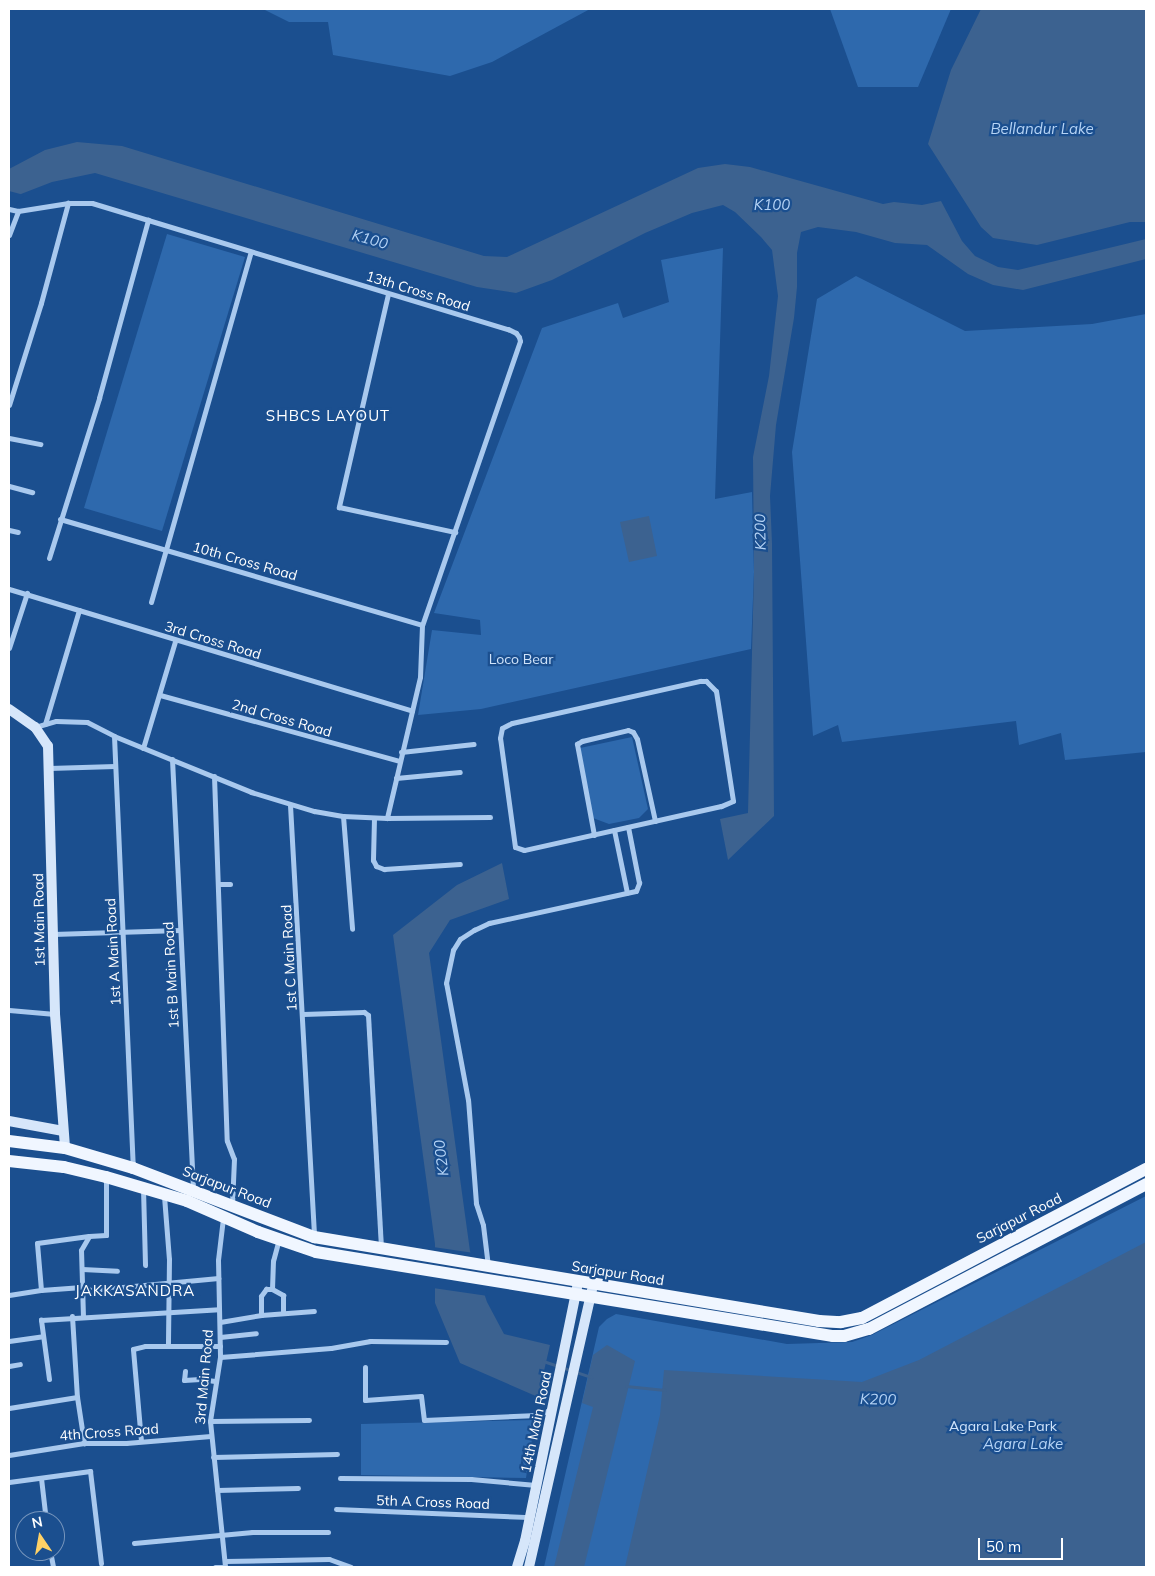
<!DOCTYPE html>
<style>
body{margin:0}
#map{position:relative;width:1155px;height:1576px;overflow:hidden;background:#1b4f8f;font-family:Mulish,sans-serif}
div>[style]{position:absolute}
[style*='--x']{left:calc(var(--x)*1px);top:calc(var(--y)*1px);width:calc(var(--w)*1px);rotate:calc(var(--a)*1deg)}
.green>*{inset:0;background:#2e69ad}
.water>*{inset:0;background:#3c6290}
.pier>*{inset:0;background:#1b4f8f}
.stream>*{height:3px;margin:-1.5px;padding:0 1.5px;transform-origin:1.5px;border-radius:1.5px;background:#3c6290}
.street>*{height:5px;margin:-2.5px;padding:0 2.5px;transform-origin:2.5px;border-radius:2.5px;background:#a9c9ee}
.secondary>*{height:10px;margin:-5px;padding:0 5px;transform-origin:5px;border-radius:5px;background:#d6e6fa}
.primary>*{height:12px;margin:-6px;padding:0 6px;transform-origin:6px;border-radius:6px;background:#f0f6ff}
span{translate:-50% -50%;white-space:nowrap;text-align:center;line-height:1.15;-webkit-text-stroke:4.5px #1b4f8f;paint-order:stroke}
.street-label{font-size:14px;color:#fff}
.park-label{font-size:14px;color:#cfe3fa}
.water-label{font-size:15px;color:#b5d3f5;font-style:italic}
.neighbourhood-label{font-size:15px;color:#fff;letter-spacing:1px}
.frame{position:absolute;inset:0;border:10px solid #fff;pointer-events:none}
.north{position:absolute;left:15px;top:1511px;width:50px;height:50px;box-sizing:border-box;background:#1b4f8f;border:1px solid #7695bc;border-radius:50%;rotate:348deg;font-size:14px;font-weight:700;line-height:20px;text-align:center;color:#fff}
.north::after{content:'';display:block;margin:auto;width:18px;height:22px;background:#ffd166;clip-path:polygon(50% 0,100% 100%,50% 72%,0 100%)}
.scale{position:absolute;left:978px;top:1538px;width:85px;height:22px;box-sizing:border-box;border:2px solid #fff;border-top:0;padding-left:6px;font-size:15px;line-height:18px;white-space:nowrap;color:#fff;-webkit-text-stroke:4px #1b4f8f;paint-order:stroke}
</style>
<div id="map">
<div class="green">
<div style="clip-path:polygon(263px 9px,590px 9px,492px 62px,450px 76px,333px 55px,328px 22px,289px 22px)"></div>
<div style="clip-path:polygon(830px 9px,951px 9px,918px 87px,858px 87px)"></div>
<div style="clip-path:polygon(167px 234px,245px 257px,162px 531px,84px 508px)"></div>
<div style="clip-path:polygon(723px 248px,715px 499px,752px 492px,754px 572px,751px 649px,481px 709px,418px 715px,432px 630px,481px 635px,480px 620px,434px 613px,542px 328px,618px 303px,623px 318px,669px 302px,661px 260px)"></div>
<div style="clip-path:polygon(856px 276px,965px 331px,1092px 324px,1146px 314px,1146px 752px,1065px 760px,1061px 733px,1019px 745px,1016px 721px,842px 742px,838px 725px,813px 736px,792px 452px,817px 299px)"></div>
<div style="clip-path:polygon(632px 737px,648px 809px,639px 818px,609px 824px,593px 818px,580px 748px)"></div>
<div style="clip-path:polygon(1146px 1196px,1146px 1567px,544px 1567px,599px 1327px,607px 1319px,616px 1314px,787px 1344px,852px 1342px,872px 1335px)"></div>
<div style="clip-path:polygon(535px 1420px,526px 1478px,361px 1475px,361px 1424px)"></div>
</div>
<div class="water">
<div style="clip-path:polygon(981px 9px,1146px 9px,1146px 222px,1130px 222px,1037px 245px,993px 238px,981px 227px,928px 144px,951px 70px)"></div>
<div style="clip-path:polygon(77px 142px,122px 146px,484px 256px,507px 257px,698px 168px,725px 164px,750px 167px,883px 204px,894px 202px,922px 205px,941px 201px,962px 241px,975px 256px,998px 267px,1018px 270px,1146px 239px,1146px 259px,1023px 290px,993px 285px,968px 274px,927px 245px,895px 243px,856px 232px,818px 227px,801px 232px,797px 253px,797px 287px,794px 318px,776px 425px,770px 496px,772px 543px,774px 816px,728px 860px,720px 819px,748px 813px,754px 572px,753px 457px,769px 376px,778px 296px,772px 250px,761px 237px,735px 212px,723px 205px,692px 213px,645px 233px,552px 280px,516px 293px,477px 287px,95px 173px,52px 182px,21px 194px,9px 212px,9px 169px,45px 150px)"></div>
<div style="clip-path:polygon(649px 516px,657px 556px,629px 562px,620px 522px)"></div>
<div style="clip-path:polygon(502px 863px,509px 899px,450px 920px,429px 953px,470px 1251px,487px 1302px,504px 1334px,550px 1345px,538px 1397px,460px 1363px,435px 1303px,435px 1244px,393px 935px,457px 885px)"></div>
<div style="clip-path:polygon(1146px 1242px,1146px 1567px,625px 1567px,660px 1415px,664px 1370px,862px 1382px,919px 1360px)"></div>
<div style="clip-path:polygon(607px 1345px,635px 1361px,584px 1567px,554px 1567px,593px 1407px,582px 1403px,593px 1355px)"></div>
</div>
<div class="pier">
<div style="clip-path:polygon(9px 191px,24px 195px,9px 214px)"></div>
<div style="clip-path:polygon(433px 1247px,474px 1253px,488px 1296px,433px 1288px)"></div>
</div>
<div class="stream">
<div style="--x:543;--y:1361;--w:51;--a:18.4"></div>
<div style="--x:626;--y:1386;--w:39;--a:6"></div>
</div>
<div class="street">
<div style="--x:9;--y:209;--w:9;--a:13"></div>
<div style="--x:18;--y:211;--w:51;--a:-9.1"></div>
<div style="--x:68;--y:203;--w:24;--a:0"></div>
<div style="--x:92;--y:203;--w:435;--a:16.9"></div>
<div style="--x:508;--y:329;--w:9;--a:27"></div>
<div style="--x:516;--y:333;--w:5;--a:53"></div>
<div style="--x:519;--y:337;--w:4;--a:76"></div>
<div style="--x:520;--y:341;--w:300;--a:109"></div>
<div style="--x:422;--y:625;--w:52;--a:92.2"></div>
<div style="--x:420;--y:677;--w:145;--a:103.2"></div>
<div style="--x:9;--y:235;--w:26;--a:-69"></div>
<div style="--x:388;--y:294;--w:219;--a:103"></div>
<div style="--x:339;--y:507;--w:119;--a:12.2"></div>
<div style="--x:9;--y:405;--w:107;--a:-72.6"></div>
<div style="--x:41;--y:303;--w:104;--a:-74.9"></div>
<div style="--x:9;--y:438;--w:32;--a:11"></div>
<div style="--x:9;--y:486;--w:24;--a:15"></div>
<div style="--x:60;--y:519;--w:377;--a:16.3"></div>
<div style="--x:9;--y:530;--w:9;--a:13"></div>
<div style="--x:49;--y:558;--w:168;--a:-72.6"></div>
<div style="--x:99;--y:398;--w:185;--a:-74.6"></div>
<div style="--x:9;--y:589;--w:421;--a:16.8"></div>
<div style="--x:151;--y:602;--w:364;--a:-74.1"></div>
<div style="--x:9;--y:648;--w:58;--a:-71.9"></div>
<div style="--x:700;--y:681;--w:6;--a:0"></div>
<div style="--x:706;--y:681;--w:14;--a:45"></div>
<div style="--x:716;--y:691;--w:111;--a:81.2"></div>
<div style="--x:733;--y:801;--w:13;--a:157"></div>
<div style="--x:721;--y:806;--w:202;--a:167.4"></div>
<div style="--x:524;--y:850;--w:9;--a:-162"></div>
<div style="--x:515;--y:847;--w:110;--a:-97.8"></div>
<div style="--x:500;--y:738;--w:10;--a:-79"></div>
<div style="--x:502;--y:728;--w:11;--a:-27"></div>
<div style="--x:512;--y:723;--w:193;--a:-12.6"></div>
<div style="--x:160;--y:695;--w:248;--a:15.4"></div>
<div style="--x:45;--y:724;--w:119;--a:-73.4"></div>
<div style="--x:35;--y:727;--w:22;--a:-16"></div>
<div style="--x:56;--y:721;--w:31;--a:2"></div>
<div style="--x:87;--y:722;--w:30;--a:27"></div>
<div style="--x:114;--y:736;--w:148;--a:22.2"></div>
<div style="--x:251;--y:792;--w:66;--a:16.8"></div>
<div style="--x:314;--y:811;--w:29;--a:10"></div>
<div style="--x:343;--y:816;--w:44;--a:2.6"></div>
<div style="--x:387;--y:818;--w:103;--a:-0.6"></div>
<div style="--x:114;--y:736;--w:431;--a:87.5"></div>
<div style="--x:143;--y:748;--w:112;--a:-73.3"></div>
<div style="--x:401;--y:752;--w:73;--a:-6.3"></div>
<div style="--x:172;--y:759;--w:431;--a:87.2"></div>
<div style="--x:49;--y:768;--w:66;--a:-1.7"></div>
<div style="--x:214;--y:776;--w:365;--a:88"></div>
<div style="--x:227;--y:1141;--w:19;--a:69"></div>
<div style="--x:234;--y:1159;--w:45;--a:92.5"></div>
<div style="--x:396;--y:778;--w:64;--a:-5.4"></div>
<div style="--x:290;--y:805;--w:433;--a:86.8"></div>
<div style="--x:343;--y:816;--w:113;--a:85.4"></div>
<div style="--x:374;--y:818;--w:42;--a:91.4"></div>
<div style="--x:373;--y:860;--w:7;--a:63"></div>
<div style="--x:376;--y:866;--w:9;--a:21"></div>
<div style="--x:384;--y:869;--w:76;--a:-3.8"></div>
<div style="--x:614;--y:830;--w:64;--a:78.3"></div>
<div style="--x:594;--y:835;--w:93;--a:-100.6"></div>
<div style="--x:577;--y:744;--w:6;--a:-31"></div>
<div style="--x:582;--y:741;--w:47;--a:-13.4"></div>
<div style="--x:628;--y:730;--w:5;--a:22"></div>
<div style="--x:633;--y:732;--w:8;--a:60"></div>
<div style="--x:637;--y:739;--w:84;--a:77.6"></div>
<div style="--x:218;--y:884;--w:12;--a:0"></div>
<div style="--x:53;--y:934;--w:127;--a:-1.8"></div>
<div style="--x:9;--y:1010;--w:46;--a:5"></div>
<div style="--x:303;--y:1014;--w:61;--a:-1.9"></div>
<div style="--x:364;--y:1012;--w:5;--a:37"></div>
<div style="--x:368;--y:1015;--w:232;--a:86.8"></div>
<div style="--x:143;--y:1188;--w:77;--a:88.5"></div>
<div style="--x:164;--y:1196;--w:63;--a:85.5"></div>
<div style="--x:169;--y:1259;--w:87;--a:90.7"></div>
<div style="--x:223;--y:1218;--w:42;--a:96.8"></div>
<div style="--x:218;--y:1260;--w:97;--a:88.8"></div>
<div style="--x:220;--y:1357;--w:65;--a:98.9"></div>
<div style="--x:210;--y:1421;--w:147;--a:84.1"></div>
<div style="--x:488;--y:1266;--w:41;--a:-97"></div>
<div style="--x:483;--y:1225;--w:23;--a:-108"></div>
<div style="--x:476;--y:1203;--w:103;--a:-94.4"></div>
<div style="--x:468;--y:1100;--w:119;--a:-100.6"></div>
<div style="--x:446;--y:983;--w:34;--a:-78"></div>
<div style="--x:453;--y:950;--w:13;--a:-58"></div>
<div style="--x:460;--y:939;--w:17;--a:-33"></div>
<div style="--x:474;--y:930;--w:17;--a:-25"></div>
<div style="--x:489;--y:923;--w:150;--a:-12.3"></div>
<div style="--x:636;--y:891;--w:9;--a:-69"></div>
<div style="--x:639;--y:883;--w:57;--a:-101.1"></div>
<div style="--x:82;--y:1269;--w:35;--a:3"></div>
<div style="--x:272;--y:1289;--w:13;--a:29"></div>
<div style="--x:283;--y:1295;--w:18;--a:90"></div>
<div style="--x:41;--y:1290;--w:47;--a:-94.9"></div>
<div style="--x:37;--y:1243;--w:52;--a:-7.7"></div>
<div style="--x:9;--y:1295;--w:32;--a:-9"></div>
<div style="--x:41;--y:1290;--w:41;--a:-4.2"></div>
<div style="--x:82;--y:1287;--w:9;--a:18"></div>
<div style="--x:91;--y:1290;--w:128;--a:-5.4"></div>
<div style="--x:261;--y:1315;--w:53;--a:-4.3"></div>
<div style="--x:72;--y:1316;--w:81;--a:86.5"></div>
<div style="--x:77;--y:1397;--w:47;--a:81.3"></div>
<div style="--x:83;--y:1317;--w:67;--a:-91.7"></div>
<div style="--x:81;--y:1250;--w:16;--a:-60"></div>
<div style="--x:89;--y:1236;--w:17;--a:-3"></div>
<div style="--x:106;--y:1235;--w:58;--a:-90"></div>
<div style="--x:220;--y:1322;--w:42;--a:-9.7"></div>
<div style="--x:261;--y:1315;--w:19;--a:-90"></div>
<div style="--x:261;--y:1296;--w:9;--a:-54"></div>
<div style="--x:266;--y:1289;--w:6;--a:0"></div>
<div style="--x:272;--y:1289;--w:28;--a:-88"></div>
<div style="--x:273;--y:1261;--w:23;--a:-75"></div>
<div style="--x:220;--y:1337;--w:36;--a:-6"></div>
<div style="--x:9;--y:1341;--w:34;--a:-8"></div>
<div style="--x:220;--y:1357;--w:111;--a:-4.6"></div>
<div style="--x:331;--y:1348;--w:40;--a:-10"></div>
<div style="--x:370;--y:1341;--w:76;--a:0.8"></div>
<div style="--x:9;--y:1366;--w:11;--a:-10"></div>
<div style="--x:365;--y:1367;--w:33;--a:90"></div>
<div style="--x:365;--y:1400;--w:56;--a:-4.1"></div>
<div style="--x:421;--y:1396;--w:24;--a:83"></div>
<div style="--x:424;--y:1420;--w:113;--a:-2.5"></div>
<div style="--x:537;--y:1415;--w:16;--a:-22"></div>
<div style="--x:185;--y:1371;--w:9;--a:96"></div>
<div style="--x:184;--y:1380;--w:16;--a:-4"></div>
<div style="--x:200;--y:1379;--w:15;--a:8"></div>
<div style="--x:49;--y:1379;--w:60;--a:-97.7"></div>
<div style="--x:41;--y:1320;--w:178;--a:-3.5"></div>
<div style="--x:9;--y:1408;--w:69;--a:-9.2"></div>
<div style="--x:210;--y:1421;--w:99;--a:-0.6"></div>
<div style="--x:141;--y:1441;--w:92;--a:-95"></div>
<div style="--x:133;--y:1349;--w:12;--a:-14"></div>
<div style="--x:145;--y:1346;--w:75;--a:0"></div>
<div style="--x:9;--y:1455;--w:76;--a:-9.1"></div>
<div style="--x:84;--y:1443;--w:42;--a:0"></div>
<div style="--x:126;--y:1443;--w:85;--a:-4.7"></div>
<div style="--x:213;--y:1457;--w:124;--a:-1.4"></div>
<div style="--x:41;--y:1478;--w:43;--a:83.4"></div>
<div style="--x:340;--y:1478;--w:131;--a:0.4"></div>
<div style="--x:471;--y:1479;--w:65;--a:5.3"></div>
<div style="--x:9;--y:1482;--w:82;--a:-7.7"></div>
<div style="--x:90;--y:1471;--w:93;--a:83.2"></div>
<div style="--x:217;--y:1490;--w:81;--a:-1.4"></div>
<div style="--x:336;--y:1509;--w:194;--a:2.4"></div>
<div style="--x:134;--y:1543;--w:119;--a:-5.3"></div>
<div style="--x:252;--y:1532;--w:76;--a:0"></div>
<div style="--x:50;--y:1551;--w:16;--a:79"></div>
<div style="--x:225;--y:1561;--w:104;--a:-1.1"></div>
<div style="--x:329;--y:1559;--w:23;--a:20"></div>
<div style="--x:215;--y:1567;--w:10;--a:0"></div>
</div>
<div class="secondary">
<div style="--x:9;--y:709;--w:32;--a:35"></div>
<div style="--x:35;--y:727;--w:23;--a:56"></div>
<div style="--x:48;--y:746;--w:268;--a:88.5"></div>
<div style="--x:55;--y:1014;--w:134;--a:85.7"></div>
<div style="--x:9;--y:1121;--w:55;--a:10.5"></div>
<div style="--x:517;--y:1567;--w:27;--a:-73"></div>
<div style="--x:525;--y:1541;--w:259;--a:-78.4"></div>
<div style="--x:529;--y:1567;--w:284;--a:-77.2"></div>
</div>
<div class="primary">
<div style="--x:9;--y:1141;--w:56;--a:7.1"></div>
<div style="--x:65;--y:1148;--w:71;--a:16.4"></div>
<div style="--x:133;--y:1168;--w:194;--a:20.9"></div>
<div style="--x:314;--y:1237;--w:512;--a:9.44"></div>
<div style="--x:819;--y:1321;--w:22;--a:3"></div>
<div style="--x:841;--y:1322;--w:21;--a:-11"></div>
<div style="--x:862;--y:1318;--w:321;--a:-27.7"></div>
<div style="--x:9;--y:1161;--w:55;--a:6.2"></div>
<div style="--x:64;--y:1167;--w:43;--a:13.4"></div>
<div style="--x:106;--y:1177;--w:84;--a:16.5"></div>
<div style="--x:187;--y:1201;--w:77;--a:23.6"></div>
<div style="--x:258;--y:1232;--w:61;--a:19"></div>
<div style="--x:316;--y:1252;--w:524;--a:9.23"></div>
<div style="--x:833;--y:1336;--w:11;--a:0"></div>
<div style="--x:844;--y:1336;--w:26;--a:-16"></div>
<div style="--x:869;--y:1329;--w:313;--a:-27.6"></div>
</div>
<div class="street-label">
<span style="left:418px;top:291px;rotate:17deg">13th Cross Road</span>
<span style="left:245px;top:561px;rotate:16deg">10th Cross Road</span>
<span style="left:213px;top:640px;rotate:17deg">3rd Cross Road</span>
<span style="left:282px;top:718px;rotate:16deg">2nd Cross Road</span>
<span style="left:39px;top:920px;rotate:-91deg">1st Main Road</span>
<span style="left:113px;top:952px;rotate:-93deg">1st A Main Road</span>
<span style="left:289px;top:958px;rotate:-93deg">1st C Main Road</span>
<span style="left:171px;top:975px;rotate:-93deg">1st B Main Road</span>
<span style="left:227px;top:1187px;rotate:21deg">Sarjapur Road</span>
<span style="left:1019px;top:1218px;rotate:-27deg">Sarjapur Road</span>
<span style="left:618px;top:1273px;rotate:9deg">Sarjapur Road</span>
<span style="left:204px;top:1377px;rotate:-85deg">3rd Main Road</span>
<span style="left:536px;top:1422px;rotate:-78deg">14th Main Road</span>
<span style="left:109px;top:1432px;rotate:-4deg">4th Cross Road</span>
<span style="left:433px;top:1502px;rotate:2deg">5th A Cross Road</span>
</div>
<div class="park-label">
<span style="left:521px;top:659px">Loco Bear</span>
<span style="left:1003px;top:1426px">Agara Lake Park</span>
</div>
<div class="water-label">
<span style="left:1042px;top:129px">Bellandur Lake</span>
<span style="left:772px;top:205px">K100</span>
<span style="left:370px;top:239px;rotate:16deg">K100</span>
<span style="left:760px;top:532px;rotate:-91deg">K200</span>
<span style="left:441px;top:1158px;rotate:-97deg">K200</span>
<span style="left:878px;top:1399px;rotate:1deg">K200</span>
<span style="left:1023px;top:1444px">Agara Lake</span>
</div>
<div class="neighbourhood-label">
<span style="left:328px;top:416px">SHBCS LAYOUT</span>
<span style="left:135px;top:1291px">JAKKASANDRA</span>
</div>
<div class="frame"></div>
<div class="north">N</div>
<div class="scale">50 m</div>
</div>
